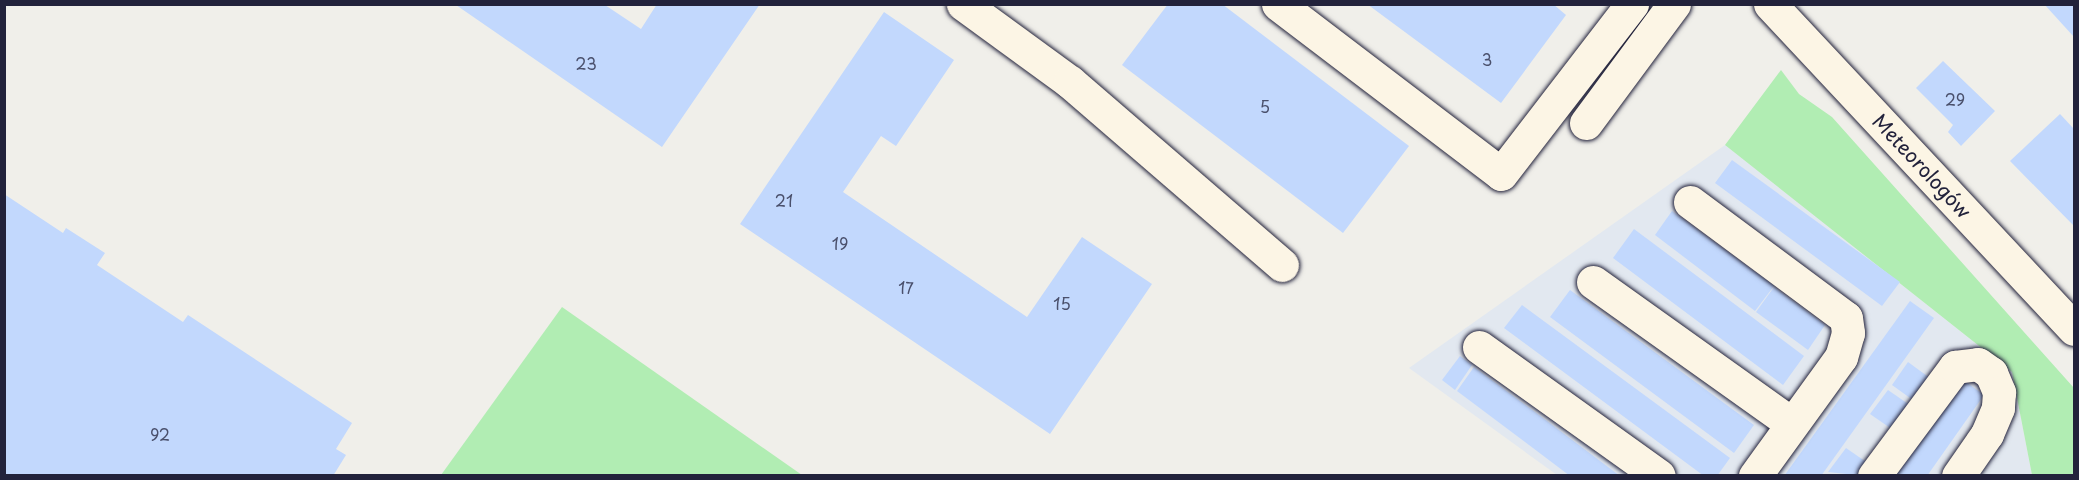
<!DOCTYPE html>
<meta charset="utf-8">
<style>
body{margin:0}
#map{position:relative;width:2079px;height:480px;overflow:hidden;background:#f0efea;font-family:"Playpen Sans",sans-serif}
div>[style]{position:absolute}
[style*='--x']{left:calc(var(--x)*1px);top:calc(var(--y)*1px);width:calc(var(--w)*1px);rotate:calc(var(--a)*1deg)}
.built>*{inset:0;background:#e2e8f0}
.green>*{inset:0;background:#b1edb3}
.building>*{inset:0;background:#c2d8fd}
.roads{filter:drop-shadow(0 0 2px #22223b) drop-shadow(0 0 2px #22223b)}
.minor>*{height:33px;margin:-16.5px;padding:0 16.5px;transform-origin:16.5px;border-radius:16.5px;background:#fcf5e5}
span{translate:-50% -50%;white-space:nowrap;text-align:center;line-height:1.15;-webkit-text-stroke:6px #fcf5e5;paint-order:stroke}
.number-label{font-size:16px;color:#4a506c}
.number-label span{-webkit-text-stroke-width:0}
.street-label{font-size:20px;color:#22223b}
.frame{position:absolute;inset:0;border:6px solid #22223b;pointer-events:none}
</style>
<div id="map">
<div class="built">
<div style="clip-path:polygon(1725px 145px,2012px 372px,2032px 475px,1557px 475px,1409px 368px)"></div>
</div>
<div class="green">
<div style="clip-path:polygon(1781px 70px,1799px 94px,1832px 117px,2074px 388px,2074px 475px,2032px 475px,2012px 372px,1725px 145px)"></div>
<div style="clip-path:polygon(562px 307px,802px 475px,441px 475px)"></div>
</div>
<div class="building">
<div style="clip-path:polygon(657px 4px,760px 4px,662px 147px,456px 5px,605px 5px,641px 29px)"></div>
<div style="clip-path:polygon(1168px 4px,1222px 4px,1409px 146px,1343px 233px,1122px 65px)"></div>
<div style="clip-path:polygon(1367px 4px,1553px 4px,1566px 15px,1501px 103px)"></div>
<div style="clip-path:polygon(2044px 4px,2074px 4px,2074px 37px)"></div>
<div style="clip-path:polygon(884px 12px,954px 60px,896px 146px,881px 136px,843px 192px,1027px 317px,1082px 237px,1152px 284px,1050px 434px,740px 224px)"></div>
<div style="clip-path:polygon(1943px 61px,1995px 111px,1961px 146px,1948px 132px,1953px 125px,1916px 88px)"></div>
<div style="clip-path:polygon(2060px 114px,2074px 129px,2074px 226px,2010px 161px)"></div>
<div style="clip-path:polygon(1732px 160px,1900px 282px,1882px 306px,1715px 183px)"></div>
<div style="clip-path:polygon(4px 194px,63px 233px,66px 228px,105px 253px,97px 265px,183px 322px,188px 315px,352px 423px,336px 449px,346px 455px,333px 476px,4px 476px)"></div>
<div style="clip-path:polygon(1672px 211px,1774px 286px,1755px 311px,1655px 235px)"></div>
<div style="clip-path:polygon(1634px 229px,1804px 356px,1783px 385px,1613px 258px)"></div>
<div style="clip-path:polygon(1774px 287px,1825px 325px,1808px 350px,1756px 312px)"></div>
<div style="clip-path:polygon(1570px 290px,1754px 425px,1734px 453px,1550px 317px)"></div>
<div style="clip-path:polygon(1910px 301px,1934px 318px,1821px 476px,1784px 476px)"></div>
<div style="clip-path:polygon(1522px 305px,1730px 458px,1717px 476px,1704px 476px,1504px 328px)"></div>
<div style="clip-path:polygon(1460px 356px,1472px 365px,1455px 390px,1442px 380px)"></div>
<div style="clip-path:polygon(1908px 362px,1934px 381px,1917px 403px,1892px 385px)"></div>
<div style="clip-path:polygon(1474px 367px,1539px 415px,1620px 476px,1570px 476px,1533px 448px,1457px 391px)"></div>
<div style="clip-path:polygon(1959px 377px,1984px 395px,1927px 476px,1889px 476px)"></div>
<div style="clip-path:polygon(1888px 390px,1914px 408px,1896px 432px,1870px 414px)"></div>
<div style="clip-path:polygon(1846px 448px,1872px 466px,1865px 476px,1828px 472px)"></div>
</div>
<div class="roads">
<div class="minor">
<div style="--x:963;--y:4;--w:132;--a:36.1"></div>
<div style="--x:1070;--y:82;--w:280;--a:40.8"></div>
<div style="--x:1278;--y:4;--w:280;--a:37.3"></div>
<div style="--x:1501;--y:174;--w:215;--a:-52.4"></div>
<div style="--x:1770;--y:4;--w:445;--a:46.9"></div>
<div style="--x:1586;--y:123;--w:148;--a:-53.5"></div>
<div style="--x:1690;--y:202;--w:194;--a:36.6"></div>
<div style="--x:1846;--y:318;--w:15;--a:82"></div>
<div style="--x:1848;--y:333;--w:25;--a:106"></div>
<div style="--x:1841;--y:357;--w:147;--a:125.9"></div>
<div style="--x:1593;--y:282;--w:244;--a:35.5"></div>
<div style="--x:1479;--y:347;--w:221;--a:35.6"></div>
<div style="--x:1874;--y:476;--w:136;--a:-53.4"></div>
<div style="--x:1955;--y:367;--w:23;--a:-7"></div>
<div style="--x:1978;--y:364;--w:16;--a:35"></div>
<div style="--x:1991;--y:373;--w:21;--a:67"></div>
<div style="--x:1999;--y:392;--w:16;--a:94"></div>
<div style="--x:1998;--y:408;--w:28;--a:113"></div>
<div style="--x:1987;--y:434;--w:51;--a:124.6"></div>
</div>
</div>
<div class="number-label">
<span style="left:1487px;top:59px">3</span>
<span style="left:586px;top:63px">23</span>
<span style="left:1955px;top:99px">29</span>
<span style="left:1265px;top:106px">5</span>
<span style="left:784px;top:200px">21</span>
<span style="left:840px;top:243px">19</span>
<span style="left:906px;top:287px">17</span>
<span style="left:1062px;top:303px">15</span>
<span style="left:160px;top:434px">92</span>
</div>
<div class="street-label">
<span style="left:1922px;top:166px;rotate:47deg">Meteorologów</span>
</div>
<div class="frame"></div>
</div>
